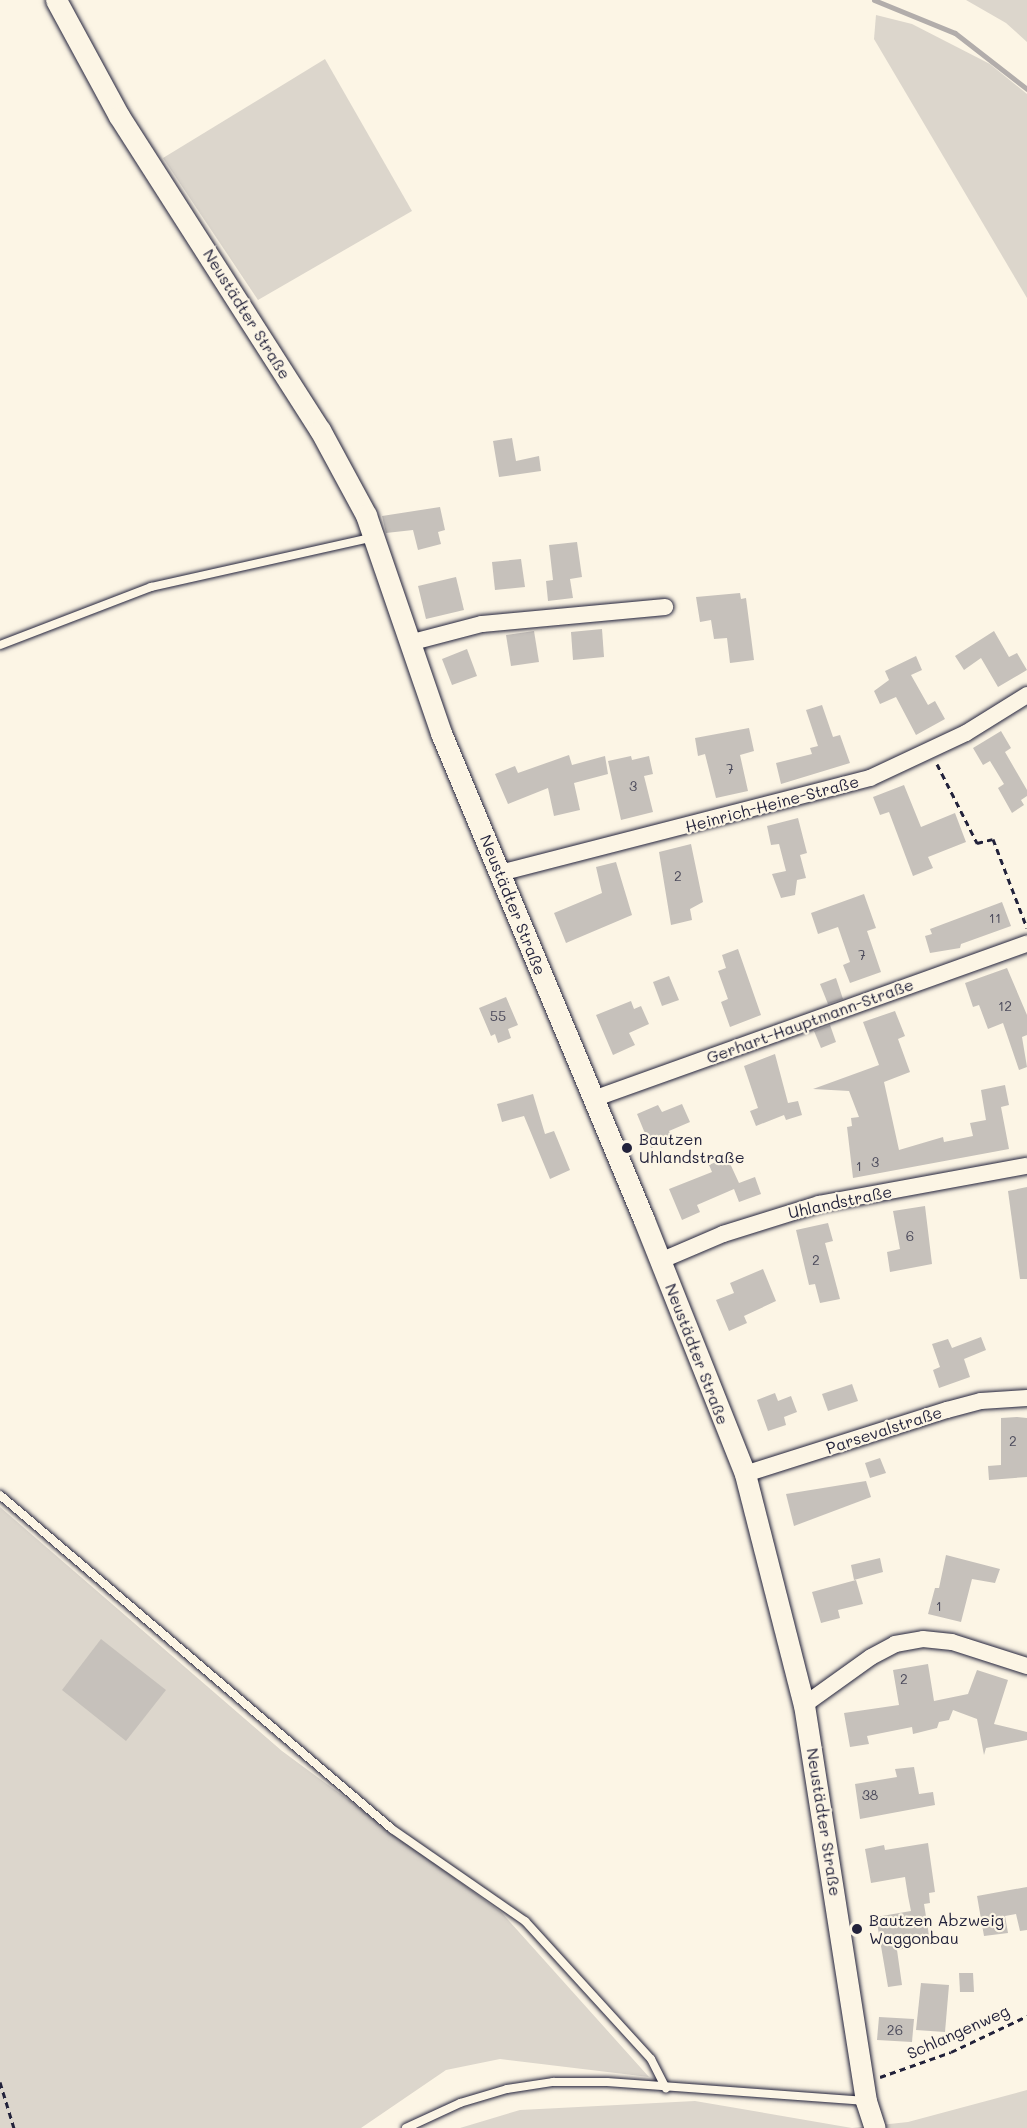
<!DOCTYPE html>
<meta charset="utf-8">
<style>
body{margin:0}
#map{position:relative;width:1027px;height:2128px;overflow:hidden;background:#fcf5e5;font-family:Mali,sans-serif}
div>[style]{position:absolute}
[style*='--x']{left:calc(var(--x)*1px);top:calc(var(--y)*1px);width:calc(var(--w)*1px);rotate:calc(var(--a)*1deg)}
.green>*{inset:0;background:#dcd6cc}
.stream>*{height:5px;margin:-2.5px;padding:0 2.5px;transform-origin:2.5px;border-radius:2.5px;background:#b2adab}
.building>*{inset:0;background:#c6c1bb}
.path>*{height:3px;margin-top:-1.5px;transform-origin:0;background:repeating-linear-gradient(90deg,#22223b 0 6px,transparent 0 10.5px)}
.roads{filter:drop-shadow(0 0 2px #22223b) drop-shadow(0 0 2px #22223b)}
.service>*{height:8px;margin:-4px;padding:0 4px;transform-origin:4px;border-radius:4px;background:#fcf5e5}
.minor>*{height:16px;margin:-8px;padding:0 8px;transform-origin:8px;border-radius:8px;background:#fcf5e5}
.tertiary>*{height:21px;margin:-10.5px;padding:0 10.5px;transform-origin:10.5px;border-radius:10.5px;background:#fcf5e5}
.dots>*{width:16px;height:16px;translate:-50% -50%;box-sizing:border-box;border:3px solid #fcf5e5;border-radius:50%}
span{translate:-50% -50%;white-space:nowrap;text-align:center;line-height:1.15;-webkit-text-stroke:4.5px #fcf5e5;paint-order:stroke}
.number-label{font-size:14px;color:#4b4a5b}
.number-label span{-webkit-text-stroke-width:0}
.street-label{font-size:16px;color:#22223b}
.poi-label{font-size:16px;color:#22223b}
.left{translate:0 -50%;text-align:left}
</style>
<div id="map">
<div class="green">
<div style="clip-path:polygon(966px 0,1027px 0,1027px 42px,1006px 23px)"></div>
<div style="clip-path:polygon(876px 15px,912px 24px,990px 64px,1027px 94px,1027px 298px,874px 39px)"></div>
<div style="clip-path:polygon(325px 59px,412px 211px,258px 300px,163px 158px)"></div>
<div style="clip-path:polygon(0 1507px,282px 1751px,502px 1913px,649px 2077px,500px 2059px,446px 2070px,361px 2128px,0 2128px)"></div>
<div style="clip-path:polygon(1027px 2090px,1027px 2128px,460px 2128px,520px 2110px,695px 2101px,852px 2128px,908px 2122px)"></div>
</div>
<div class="stream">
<div style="--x:874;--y:0;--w:87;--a:22.2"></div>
<div style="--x:955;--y:33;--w:91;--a:37.9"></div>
</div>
<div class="building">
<div style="clip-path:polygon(512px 438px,516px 461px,539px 456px,541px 471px,499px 477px,493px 441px)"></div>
<div style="clip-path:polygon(440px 507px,445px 530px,438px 532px,441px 544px,418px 550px,413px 530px,386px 533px,382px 516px)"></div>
<div style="clip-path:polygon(577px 542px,582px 577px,570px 579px,573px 598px,548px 601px,546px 581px,553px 580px,549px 545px)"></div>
<div style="clip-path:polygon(521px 559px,525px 587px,495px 590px,492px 562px)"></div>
<div style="clip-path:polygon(456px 577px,464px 610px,426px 619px,418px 586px)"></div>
<div style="clip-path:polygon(740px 593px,741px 599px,746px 598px,754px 660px,730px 663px,727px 638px,714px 639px,711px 620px,700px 622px,696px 597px)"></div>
<div style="clip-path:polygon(602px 629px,604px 657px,573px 660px,571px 632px)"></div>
<div style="clip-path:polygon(534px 631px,539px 662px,511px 666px,506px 635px)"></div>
<div style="clip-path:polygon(994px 631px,1009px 657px,1017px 653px,1027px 670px,998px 687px,981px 658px,964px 670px,955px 656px)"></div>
<div style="clip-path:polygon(467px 649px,477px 676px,452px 685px,442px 659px)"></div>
<div style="clip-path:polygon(916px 656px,922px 670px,911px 675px,928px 705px,935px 701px,945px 719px,916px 735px,896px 697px,880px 704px,874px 691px,889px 680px,885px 671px)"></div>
<div style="clip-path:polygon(822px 705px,833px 737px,840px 735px,850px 763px,781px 784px,776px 763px,812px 754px,810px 748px,818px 746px,806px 710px)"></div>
<div style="clip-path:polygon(749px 728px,754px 751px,740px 755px,748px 791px,716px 798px,705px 754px,698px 756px,695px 738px)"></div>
<div style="clip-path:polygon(1001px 731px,1011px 748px,1005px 752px,1027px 790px,1027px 796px,1021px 800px,1024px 805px,1012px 813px,998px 788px,1004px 784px,990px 761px,983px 765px,973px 748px)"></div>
<div style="clip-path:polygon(569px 755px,572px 765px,605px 756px,608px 774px,574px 783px,580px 810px,554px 816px,548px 788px,508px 804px,495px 774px,515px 766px,518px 773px)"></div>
<div style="clip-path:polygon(631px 756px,632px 760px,649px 756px,653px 774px,644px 776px,653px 812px,621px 820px,608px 761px)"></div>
<div style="clip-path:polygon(904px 785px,921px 827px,955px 813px,966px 842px,928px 857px,933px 868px,913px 876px,889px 812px,880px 815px,873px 797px)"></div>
<div style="clip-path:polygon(798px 818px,807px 853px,800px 855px,806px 878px,797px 880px,795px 895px,781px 898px,772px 874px,786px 871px,779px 844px,771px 845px,767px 826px)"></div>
<div style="clip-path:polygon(691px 844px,703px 902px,690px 909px,692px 920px,671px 925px,659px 852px)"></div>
<div style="clip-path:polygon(616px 862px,632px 915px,566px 943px,554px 913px,602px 893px,596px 867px)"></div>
<div style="clip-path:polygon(864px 894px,876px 928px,867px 931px,881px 972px,850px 983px,843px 965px,850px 962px,838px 927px,818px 934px,811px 913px)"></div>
<div style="clip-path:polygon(1002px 902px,1011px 926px,961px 944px,960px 948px,930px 953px,925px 936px,932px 934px,930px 929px)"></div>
<div style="clip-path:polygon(738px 949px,761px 1015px,730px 1027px,721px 1002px,728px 999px,718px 971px,726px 968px,722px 955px)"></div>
<div style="clip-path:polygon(1007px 968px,1027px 1015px,1027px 1035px,1022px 1037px,1027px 1067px,1019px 1070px,1003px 1023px,988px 1029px,979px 1005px,973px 1007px,965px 983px)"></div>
<div style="clip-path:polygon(669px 976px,679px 1000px,662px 1006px,653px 982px)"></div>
<div style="clip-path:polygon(836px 978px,843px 999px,828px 1004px,820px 984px)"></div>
<div style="clip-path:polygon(506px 997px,518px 1025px,508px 1029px,511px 1038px,498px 1043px,495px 1034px,491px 1036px,479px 1008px)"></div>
<div style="clip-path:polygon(631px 1001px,634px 1009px,641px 1006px,649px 1024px,629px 1033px,635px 1045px,613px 1055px,596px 1015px)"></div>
<div style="clip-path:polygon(895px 1011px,905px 1036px,898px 1039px,910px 1072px,884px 1082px,899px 1150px,943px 1137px,944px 1142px,973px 1136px,970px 1123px,986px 1120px,981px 1090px,1005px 1085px,1009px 1105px,1001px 1107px,1009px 1149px,853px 1178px,847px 1127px,852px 1126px,851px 1118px,859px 1117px,849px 1091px,813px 1089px,879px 1065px,863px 1022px)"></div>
<div style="clip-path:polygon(830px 1025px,836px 1042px,821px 1048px,814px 1031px)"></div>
<div style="clip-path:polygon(775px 1054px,788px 1103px,798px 1101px,802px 1115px,786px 1120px,784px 1115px,756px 1126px,750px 1111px,758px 1108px,744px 1066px)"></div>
<div style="clip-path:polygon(533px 1094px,545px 1134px,554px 1131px,570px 1170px,550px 1179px,524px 1116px,502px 1122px,497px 1104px)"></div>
<div style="clip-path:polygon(682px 1104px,690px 1122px,669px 1131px,673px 1139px,651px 1148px,637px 1114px,658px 1105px,662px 1112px)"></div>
<div style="clip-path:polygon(727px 1157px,739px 1183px,755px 1177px,761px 1194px,739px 1202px,734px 1189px,697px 1205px,700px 1212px,682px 1220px,669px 1189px,712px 1172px,709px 1165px)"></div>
<div style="clip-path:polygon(1027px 1187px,1027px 1279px,1020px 1279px,1008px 1191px)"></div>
<div style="clip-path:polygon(925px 1206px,932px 1264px,890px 1272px,887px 1252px,900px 1249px,893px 1211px)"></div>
<div style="clip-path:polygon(828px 1223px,833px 1241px,825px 1243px,840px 1299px,820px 1303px,815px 1284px,809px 1285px,796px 1230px)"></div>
<div style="clip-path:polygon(763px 1269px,776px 1301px,744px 1316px,747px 1323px,729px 1331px,716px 1300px,734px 1293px,730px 1283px)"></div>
<div style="clip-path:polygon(981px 1337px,986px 1350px,964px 1359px,970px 1377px,939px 1388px,933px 1370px,940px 1367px,932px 1344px,948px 1339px,952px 1348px)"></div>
<div style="clip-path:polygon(852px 1384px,858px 1401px,828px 1411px,822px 1394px)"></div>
<div style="clip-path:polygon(775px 1393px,778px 1401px,791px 1396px,797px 1412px,784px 1417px,786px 1425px,768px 1431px,757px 1400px)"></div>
<div style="clip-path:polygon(1017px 1417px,1027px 1418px,1027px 1477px,989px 1480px,988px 1466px,1001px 1465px,1001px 1418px)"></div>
<div style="clip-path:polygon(880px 1458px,886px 1473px,870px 1478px,865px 1463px)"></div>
<div style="clip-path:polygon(866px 1481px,871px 1497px,794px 1526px,786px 1494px)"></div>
<div style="clip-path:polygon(946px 1555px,1000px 1569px,995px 1583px,972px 1579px,961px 1622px,928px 1614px,935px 1588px,939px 1588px)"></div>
<div style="clip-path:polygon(880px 1558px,883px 1572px,854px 1580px,851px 1565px)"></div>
<div style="clip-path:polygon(856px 1580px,863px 1604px,838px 1610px,840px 1618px,821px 1623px,812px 1592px)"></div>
<div style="clip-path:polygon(101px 1639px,166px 1690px,126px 1741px,62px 1690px)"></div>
<div style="clip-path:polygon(928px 1664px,934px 1701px,968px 1694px,977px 1670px,1008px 1680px,994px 1724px,1027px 1732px,1027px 1740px,986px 1748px,984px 1755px,977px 1719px,953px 1710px,949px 1720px,939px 1722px,937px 1728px,913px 1734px,912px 1727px,867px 1736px,869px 1744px,850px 1747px,844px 1713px,899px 1705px,893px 1670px)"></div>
<div style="clip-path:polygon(914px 1767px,919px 1794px,933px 1792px,935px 1805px,860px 1819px,855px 1784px,897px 1777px,895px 1769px)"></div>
<div style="clip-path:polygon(928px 1843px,935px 1892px,929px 1893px,930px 1903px,924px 1904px,929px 1935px,907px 1939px,908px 1948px,897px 1950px,902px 1985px,888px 1987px,876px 1917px,911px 1911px,908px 1896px,905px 1877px,871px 1883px,865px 1849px,884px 1845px,885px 1850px)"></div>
<div style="clip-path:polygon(1027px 1887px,1027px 1930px,1020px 1931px,1016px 1914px,1005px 1916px,1008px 1933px,984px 1936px,977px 1896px)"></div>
<div style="clip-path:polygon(959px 1973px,973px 1973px,974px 1992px,960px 1992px)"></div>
<div style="clip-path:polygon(921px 1983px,949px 1985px,945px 2032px,916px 2030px)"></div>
<div style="clip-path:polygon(879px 2017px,914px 2019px,912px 2042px,877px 2040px)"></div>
</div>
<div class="path">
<div style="--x:937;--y:764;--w:89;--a:63.1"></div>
<div style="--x:977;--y:843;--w:16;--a:-14"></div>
<div style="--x:993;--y:839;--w:95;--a:69.1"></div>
<div style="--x:880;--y:2077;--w:75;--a:-19.4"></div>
<div style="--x:951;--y:2052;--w:84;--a:-25.3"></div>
<div style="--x:0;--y:2082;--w:48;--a:73.1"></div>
</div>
<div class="roads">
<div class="service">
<div style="--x:0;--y:645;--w:162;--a:-21"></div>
<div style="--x:151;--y:587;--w:229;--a:-12.6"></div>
<div style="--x:0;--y:1495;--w:515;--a:40.43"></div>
<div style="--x:392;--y:1829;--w:162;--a:34.7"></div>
<div style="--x:525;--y:1921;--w:187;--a:47.6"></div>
<div style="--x:651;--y:2059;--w:33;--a:63"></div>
<div style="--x:406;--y:2128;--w:60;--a:-24.8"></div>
<div style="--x:460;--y:2103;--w:49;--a:-16.6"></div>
<div style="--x:507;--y:2089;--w:47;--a:-8.7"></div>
<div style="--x:553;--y:2082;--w:54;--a:0"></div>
<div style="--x:607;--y:2082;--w:260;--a:4.2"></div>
</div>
<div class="minor">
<div style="--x:409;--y:643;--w:75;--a:-14.6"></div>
<div style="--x:482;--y:624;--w:184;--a:-5.3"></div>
<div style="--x:500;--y:873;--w:382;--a:-14.4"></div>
<div style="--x:870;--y:778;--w:106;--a:-25.1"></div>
<div style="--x:966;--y:733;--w:72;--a:-31.9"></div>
<div style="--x:593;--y:1099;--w:461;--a:-19.7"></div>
<div style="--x:660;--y:1261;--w:69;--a:-23.2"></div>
<div style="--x:723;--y:1234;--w:101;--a:-17.4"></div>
<div style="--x:819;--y:1204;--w:211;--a:-10.4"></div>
<div style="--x:745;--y:1474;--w:212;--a:-17.6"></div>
<div style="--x:947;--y:1410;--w:35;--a:-15"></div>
<div style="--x:981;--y:1401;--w:46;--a:-3.7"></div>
<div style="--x:804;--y:1705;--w:82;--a:-35.6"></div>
<div style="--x:871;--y:1657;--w:27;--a:-28"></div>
<div style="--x:895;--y:1644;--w:28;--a:-10"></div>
<div style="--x:923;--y:1639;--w:29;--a:6"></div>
<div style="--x:952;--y:1642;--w:79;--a:17.7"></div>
</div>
<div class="tertiary">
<div style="--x:56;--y:0;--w:132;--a:61.5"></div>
<div style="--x:119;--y:116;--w:373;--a:57.4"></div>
<div style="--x:320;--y:430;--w:97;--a:61.6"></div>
<div style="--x:366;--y:515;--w:231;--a:71"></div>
<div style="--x:441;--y:733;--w:528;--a:67.37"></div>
<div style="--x:644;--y:1220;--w:273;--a:68.3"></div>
<div style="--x:745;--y:1474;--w:238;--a:75.7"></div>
<div style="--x:804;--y:1705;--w:401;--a:81.1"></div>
<div style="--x:866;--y:2101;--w:28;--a:72"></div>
</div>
</div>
<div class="dots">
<div style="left:627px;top:1148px;background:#22223b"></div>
<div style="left:857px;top:1929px;background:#22223b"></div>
</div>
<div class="number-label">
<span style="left:730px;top:769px">7</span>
<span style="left:633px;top:786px">3</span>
<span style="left:678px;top:876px">2</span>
<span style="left:995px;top:918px">11</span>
<span style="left:862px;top:955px">7</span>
<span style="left:1005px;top:1006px">12</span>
<span style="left:498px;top:1016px">55</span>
<span style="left:875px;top:1162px">3</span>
<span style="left:859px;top:1166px">1</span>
<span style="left:910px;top:1236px">6</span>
<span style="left:816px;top:1260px">2</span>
<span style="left:1013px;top:1441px">2</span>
<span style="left:939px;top:1606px">1</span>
<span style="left:904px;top:1679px">2</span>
<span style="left:870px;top:1795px">38</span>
<span style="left:895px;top:2030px">26</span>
</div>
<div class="street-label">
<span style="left:247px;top:314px;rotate:58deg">Neustädter Straße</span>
<span style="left:772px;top:804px;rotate:-15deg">Heinrich-Heine-Straße</span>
<span style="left:513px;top:905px;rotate:68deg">Neustädter Straße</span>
<span style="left:810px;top:1021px;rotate:-20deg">Gerhart-Hauptmann-Straße</span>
<span style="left:840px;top:1202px;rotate:-12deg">Uhlandstraße</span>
<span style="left:697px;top:1354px;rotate:69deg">Neustädter Straße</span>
<span style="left:884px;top:1430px;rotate:-18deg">Parsevalstraße</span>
<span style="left:824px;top:1822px;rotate:81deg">Neustädter Straße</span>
<span style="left:958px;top:2032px;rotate:-24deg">Schlangenweg</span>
</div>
<div class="poi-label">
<span class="left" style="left:639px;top:1148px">Bautzen<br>Uhlandstraße</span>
<span class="left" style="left:869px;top:1929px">Bautzen Abzweig<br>Waggonbau</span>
</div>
</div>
